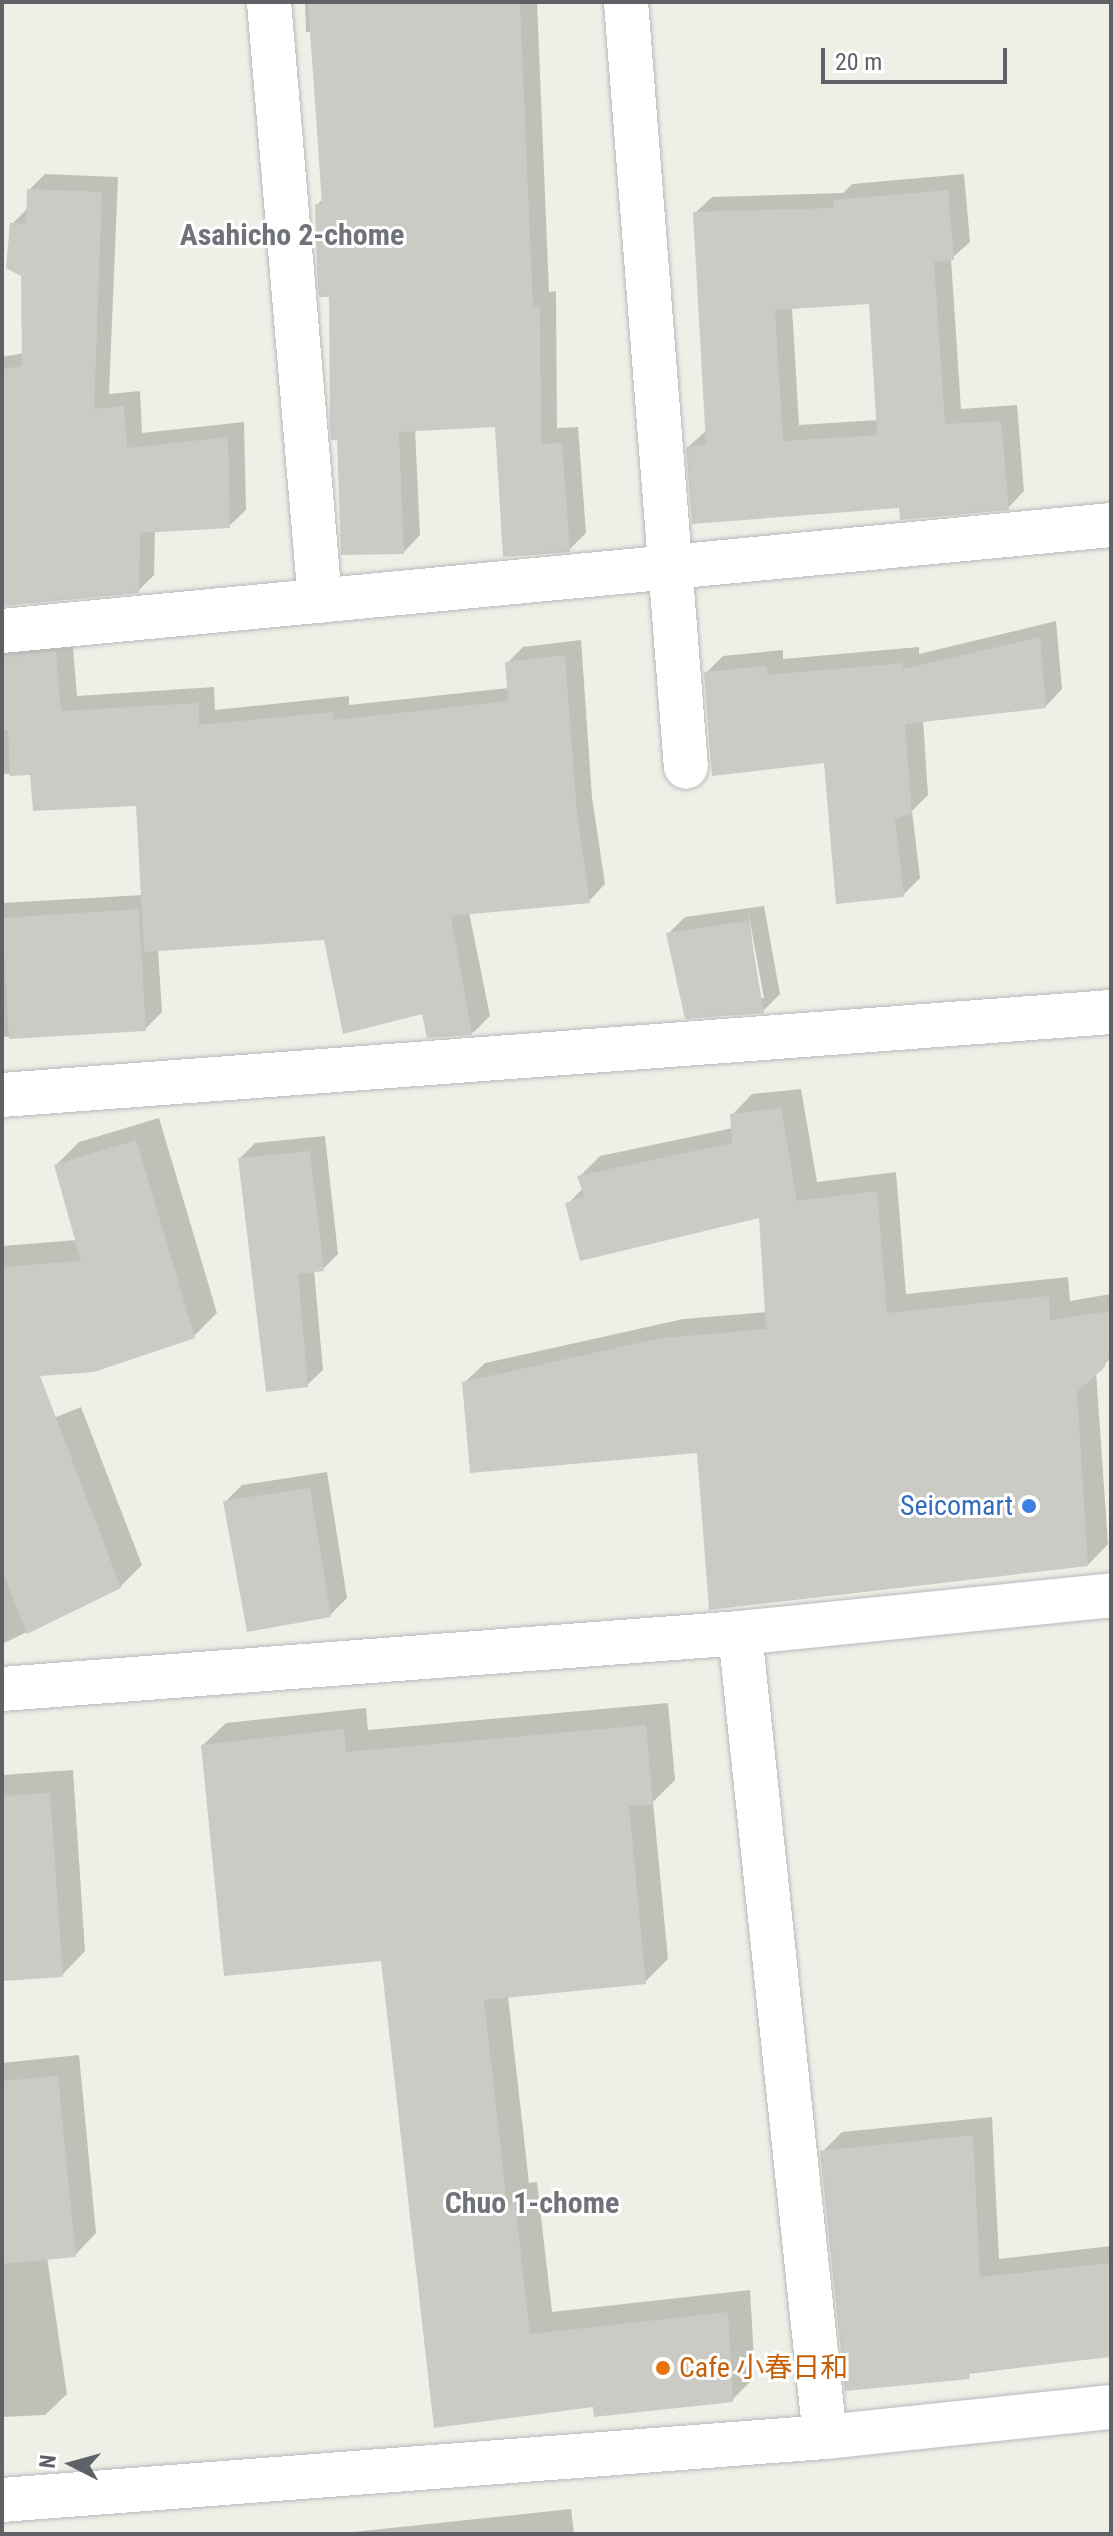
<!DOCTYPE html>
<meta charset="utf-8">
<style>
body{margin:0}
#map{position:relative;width:1113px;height:2536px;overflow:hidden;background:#f0efe7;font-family:"Roboto Condensed","Noto Sans JP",sans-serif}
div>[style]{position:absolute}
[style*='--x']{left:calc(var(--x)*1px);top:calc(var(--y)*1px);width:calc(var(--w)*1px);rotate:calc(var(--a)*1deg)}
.shadow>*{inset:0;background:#0003}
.building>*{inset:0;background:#cccac4}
.roads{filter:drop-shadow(0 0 2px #b7b9bd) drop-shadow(0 0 2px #b7b9bd)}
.street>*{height:44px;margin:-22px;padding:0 22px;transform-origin:22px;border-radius:22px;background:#fff}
.dots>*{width:22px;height:22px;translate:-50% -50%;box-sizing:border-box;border:4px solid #fff;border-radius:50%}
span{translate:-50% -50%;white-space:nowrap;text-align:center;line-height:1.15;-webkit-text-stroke:6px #fff;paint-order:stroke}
.shop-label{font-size:28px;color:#366cbe}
.right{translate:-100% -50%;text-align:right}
.food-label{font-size:28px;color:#c56008}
.left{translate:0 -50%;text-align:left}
.neighbourhood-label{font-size:30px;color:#6f7379;font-weight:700}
.frame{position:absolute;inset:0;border:4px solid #5e6267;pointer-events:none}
.north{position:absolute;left:32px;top:2424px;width:80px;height:80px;-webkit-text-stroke:6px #fff;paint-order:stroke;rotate:276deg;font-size:22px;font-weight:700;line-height:32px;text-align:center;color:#5e6267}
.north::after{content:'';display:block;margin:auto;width:28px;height:36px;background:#5e6267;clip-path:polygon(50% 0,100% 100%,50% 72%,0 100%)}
.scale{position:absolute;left:821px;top:48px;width:186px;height:36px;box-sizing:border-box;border:4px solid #5e6267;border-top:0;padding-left:10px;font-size:24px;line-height:28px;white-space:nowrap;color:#5e6267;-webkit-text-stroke:6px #fff;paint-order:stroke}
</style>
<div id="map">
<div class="shadow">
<div style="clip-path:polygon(305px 2px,537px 2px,549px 292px,556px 291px,557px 428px,578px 427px,586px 533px,569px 550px,497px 425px,415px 429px,420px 535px,404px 552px,339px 437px,331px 295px,317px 205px,323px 199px,312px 32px,306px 32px)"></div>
<div style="clip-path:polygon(45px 174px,118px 177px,109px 394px,140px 391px,142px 433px,244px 422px,246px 510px,229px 526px,155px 530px,154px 575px,138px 591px,2px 604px,2px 357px,24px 353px,23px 275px,12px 224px,28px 208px,29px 190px)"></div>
<div style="clip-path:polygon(evenodd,964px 174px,970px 242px,951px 259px,961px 409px,1017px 405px,1024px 491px,1008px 508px,901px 506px,688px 447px,707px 430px,695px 213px,712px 197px,843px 193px,852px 184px,964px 174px,871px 302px,879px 420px,799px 425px,792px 307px,871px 302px)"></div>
<div style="clip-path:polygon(1056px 621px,1062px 689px,1046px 706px,923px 720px,928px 795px,912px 811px,920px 878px,903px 895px,826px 761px,706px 673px,723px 656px,783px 650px,783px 659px,919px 647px,919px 654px)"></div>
<div style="clip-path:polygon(72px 636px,77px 696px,214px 687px,215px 710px,349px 696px,349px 705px,509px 688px,507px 663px,523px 647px,581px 640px,592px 797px,605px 884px,589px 901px,469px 912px,490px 1016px,474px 1032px,428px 1036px,423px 1012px,326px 938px,158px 949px,162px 1012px,145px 1029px,2px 1037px,2px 903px,143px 895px,138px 804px,32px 773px,2px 774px,2px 642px)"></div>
<div style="clip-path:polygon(evenodd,764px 906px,780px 994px,763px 1011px,668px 934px,685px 917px,764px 906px,748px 911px,764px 998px,760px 998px,748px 911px)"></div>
<div style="clip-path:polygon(801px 1089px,817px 1182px,896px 1172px,906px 1294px,1068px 1277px,1070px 1301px,1111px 1294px,1111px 1358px,1096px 1372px,1108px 1544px,1088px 1565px,464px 1383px,485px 1363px,683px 1319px,767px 1312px,761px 1215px,568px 1204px,583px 1188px,580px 1176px,600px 1156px,733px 1128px,732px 1115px,752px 1094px)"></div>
<div style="clip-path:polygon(159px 1118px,217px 1313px,194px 1336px,2px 1376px,2px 1246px,77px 1240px,56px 1165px,79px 1142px)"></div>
<div style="clip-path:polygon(325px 1136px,338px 1254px,323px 1269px,314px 1270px,323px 1370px,307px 1385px,240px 1158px,255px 1143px)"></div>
<div style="clip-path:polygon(81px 1407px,142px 1565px,120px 1587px,2px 1644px,2px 1439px)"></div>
<div style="clip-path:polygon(327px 1472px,347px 1598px,330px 1615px,225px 1502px,242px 1485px)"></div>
<div style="clip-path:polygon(668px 1703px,675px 1780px,653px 1802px,668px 1959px,645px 1982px,508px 1996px,529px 2183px,537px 2182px,552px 2312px,750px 2290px,755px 2377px,732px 2400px,595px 2405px,435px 2426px,383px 1959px,203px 1745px,226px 1723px,366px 1708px,368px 1730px)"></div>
<div style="clip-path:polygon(73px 1770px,85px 1951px,62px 1975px,2px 1979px,2px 1775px)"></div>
<div style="clip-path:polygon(79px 2055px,96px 2233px,75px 2255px,47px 2257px,67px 2394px,45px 2415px,2px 2417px,2px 2063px)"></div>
<div style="clip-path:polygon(992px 2117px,999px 2259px,1111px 2246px,1111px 2356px,847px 2389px,822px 2152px,842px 2132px)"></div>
<div style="clip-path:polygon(571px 2509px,574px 2534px,351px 2534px,353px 2532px)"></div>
</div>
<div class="building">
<div style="clip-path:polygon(308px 2px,520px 2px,533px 308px,540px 307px,541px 444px,562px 443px,570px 552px,503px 557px,495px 427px,399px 432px,404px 554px,341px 555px,337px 440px,331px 440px,330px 429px,329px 297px,319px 297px,317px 269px,315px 204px,322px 204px)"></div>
<div style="clip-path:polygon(27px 189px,102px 192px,94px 409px,124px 406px,127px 448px,228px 437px,230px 528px,140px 533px,139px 593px,2px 606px,2px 369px,22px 366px,21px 276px,6px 268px,10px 223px,26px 223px)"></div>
<div style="clip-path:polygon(evenodd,948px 190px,954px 260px,934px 262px,945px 424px,1001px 421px,1009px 510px,900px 520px,899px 508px,692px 524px,686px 447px,706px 445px,693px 212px,834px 208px,833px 200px,948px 190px,869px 304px,877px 435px,783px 441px,775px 310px,869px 304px)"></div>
<div style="clip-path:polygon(1040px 637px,1046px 708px,905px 724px,912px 814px,895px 819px,904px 897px,836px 904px,824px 763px,712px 776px,704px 672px,767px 666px,767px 675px,903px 663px,903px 669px)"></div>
<div style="clip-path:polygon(56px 651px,61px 711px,199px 703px,199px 725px,333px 712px,334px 720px,508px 701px,505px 662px,565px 655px,577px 814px,590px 903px,451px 916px,472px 1035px,427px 1038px,422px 1014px,343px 1034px,324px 940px,144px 952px,136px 806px,33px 811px,30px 775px,10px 776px,8px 730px,2px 729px,2px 656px)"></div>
<div style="clip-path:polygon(139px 909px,146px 1031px,9px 1039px,2px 918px)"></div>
<div style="clip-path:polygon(748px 921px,764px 1013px,685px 1019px,666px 933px)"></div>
<div style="clip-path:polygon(781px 1108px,797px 1201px,877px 1191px,887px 1313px,1049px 1296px,1050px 1320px,1111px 1311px,1111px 1351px,1104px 1368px,1077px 1392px,1088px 1566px,709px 1610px,697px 1453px,470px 1473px,462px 1382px,661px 1338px,766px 1329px,759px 1218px,580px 1261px,565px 1203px,584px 1196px,577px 1176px,732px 1143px,730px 1114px)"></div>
<div style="clip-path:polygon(136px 1140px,195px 1338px,94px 1372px,40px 1376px,121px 1588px,27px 1634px,2px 1569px,2px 1267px,81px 1261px,54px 1165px)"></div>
<div style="clip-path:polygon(310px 1151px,324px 1271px,298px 1274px,308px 1387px,266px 1392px,238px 1158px)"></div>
<div style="clip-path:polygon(310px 1488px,331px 1617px,247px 1632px,223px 1501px)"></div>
<div style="clip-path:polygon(646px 1725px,653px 1805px,629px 1806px,646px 1984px,484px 2000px,507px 2205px,515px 2204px,530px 2334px,728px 2312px,733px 2402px,594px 2417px,593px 2407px,434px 2428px,381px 1961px,224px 1976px,201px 1745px,344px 1729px,346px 1752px)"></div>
<div style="clip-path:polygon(50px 1793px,63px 1977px,2px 1981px,2px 1796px)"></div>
<div style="clip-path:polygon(58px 2076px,76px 2257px,2px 2264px,2px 2081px)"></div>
<div style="clip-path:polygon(973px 2135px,980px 2277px,1111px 2263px,1111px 2357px,969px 2373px,970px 2379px,845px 2391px,820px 2151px)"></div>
</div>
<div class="roads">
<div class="street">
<div style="--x:269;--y:2;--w:601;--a:85.13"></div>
<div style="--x:626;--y:2;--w:767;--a:85.52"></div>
<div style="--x:2;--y:631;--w:1114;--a:-5.46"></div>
<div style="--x:2;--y:1095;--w:1112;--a:-4.28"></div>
<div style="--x:740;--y:1633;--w:808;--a:83.97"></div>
<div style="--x:2;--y:1689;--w:740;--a:-4.34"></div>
<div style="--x:740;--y:1633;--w:373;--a:-5.8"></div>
<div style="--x:2;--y:2500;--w:825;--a:-4.38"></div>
<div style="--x:825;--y:2437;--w:288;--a:-6"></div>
</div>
</div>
<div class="dots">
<div style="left:1029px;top:1506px;background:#3f7fe0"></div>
<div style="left:663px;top:2368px;background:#e8710a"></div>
</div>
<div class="shop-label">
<span class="right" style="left:1013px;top:1506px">Seicomart</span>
</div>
<div class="food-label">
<span class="left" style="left:679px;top:2368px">Cafe 小春日和</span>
</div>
<div class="neighbourhood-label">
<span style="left:292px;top:235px">Asahicho 2-chome</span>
<span style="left:532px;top:2203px">Chuo 1-chome</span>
</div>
<div class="frame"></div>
<div class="north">N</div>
<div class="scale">20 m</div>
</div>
